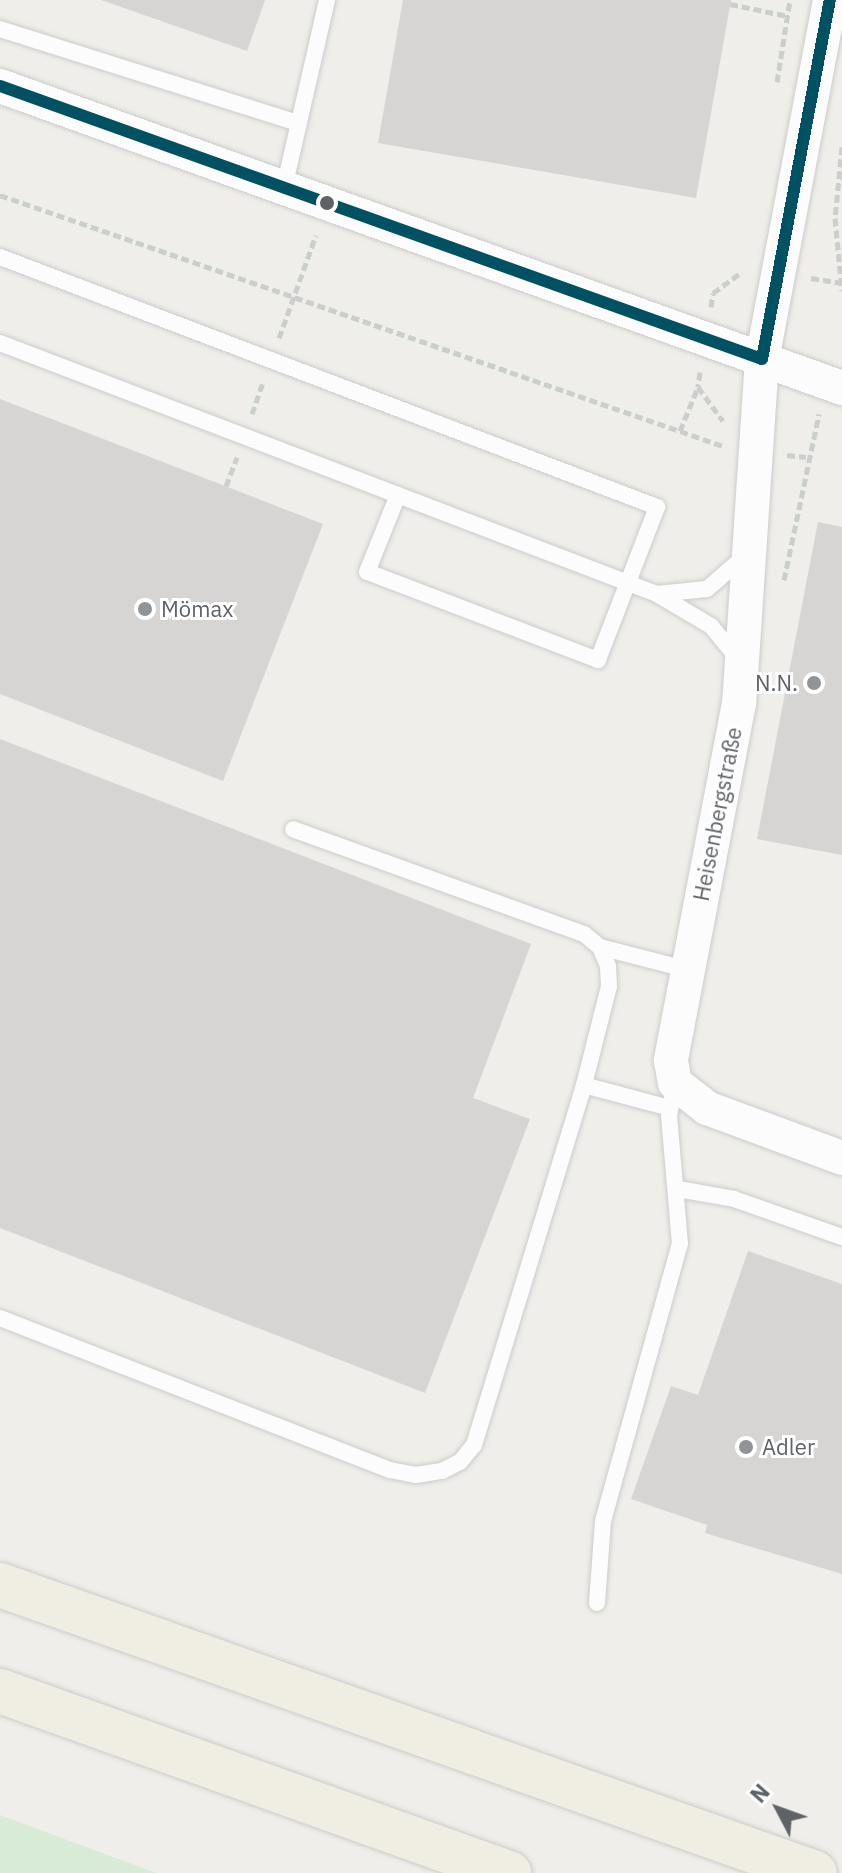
<!DOCTYPE html>
<meta charset="utf-8">
<style>
body{margin:0}
#map{position:relative;width:842px;height:1873px;overflow:hidden;background:#efeeea;font-family:"IBM Plex Sans",sans-serif}
div>[style]{position:absolute}
[style*='--x']{left:calc(var(--x)*1px);top:calc(var(--y)*1px);width:calc(var(--w)*1px);rotate:calc(var(--a)*1deg)}
.green>*{inset:0;background:#d8ebd6}
.building>*{inset:0;background:#d6d5d3}
.path>*{height:5px;margin-top:-2.5px;transform-origin:0;background:repeating-linear-gradient(90deg,#cacfcc 0 8px,transparent 0 12px)}
.roads{filter:drop-shadow(0 0 2px #cbcccc) drop-shadow(0 0 2px #cbcccc)}
.service>*{height:16px;margin:-8px;padding:0 8px;transform-origin:8px;border-radius:8px;background:#fdfcfc}
.minor>*{height:34px;margin:-17px;padding:0 17px;transform-origin:17px;border-radius:17px;background:#fdfcfc}
.motorway>*{height:44px;margin:-22px;padding:0 22px;transform-origin:22px;border-radius:22px;background:#f0ede3}
.bus-1>*{height:12px;margin:-6px;padding:0 6px;transform-origin:6px;border-radius:6px;background:#005262}
.dots>*{width:22px;height:22px;translate:-50% -50%;box-sizing:border-box;border:4px solid #fff;border-radius:50%}
span{translate:-50% -50%;white-space:nowrap;text-align:center;line-height:1.15;-webkit-text-stroke:6px #fff;paint-order:stroke}
.poi-label{font-size:22px;color:#5f6368}
.left{translate:0 -50%;text-align:left}
.right{translate:-100% -50%;text-align:right}
.street-label{font-size:22px;color:#5f6368}
.north{position:absolute;left:738px;top:1769px;width:80px;height:80px;-webkit-text-stroke:6px #fff;paint-order:stroke;rotate:311deg;font-size:22px;font-weight:700;line-height:32px;text-align:center;color:#5f6368}
.north::after{content:'';display:block;margin:auto;width:28px;height:36px;background:#5f6368;clip-path:polygon(50% 0,100% 100%,50% 72%,0 100%)}
</style>
<div id="map">
<div class="green">
<div style="clip-path:polygon(0 1815px,156px 1873px,0 1873px)"></div>
</div>
<div class="building">
<div style="clip-path:polygon(101px 0,265px 0,247px 51px)"></div>
<div style="clip-path:polygon(403px 0,731px 0,696px 198px,378px 143px)"></div>
<div style="clip-path:polygon(0 399px,323px 524px,223px 781px,0 694px)"></div>
<div style="clip-path:polygon(818px 522px,842px 527px,842px 855px,757px 839px)"></div>
<div style="clip-path:polygon(0 739px,531px 944px,473px 1098px,530px 1119px,425px 1393px,0 1228px)"></div>
<div style="clip-path:polygon(748px 1251px,842px 1284px,842px 1574px,705px 1533px,707px 1525px,631px 1499px,671px 1386px,698px 1395px)"></div>
</div>
<div class="path">
<div style="--x:730;--y:4;--w:59;--a:11.7"></div>
<div style="--x:777;--y:82;--w:83;--a:-81"></div>
<div style="--x:842;--y:147;--w:71;--a:95.6"></div>
<div style="--x:835;--y:218;--w:73;--a:84.5"></div>
<div style="--x:0;--y:195;--w:768;--a:19.14"></div>
<div style="--x:811;--y:278;--w:30;--a:9"></div>
<div style="--x:711;--y:307;--w:14;--a:-82"></div>
<div style="--x:713;--y:293;--w:36;--a:-36"></div>
<div style="--x:279;--y:338;--w:109;--a:-70.2"></div>
<div style="--x:700;--y:372;--w:15;--a:98"></div>
<div style="--x:698;--y:387;--w:42;--a:53.7"></div>
<div style="--x:252;--y:414;--w:34;--a:-71"></div>
<div style="--x:680;--y:431;--w:48;--a:-67.8"></div>
<div style="--x:787;--y:455;--w:19;--a:6"></div>
<div style="--x:226;--y:486;--w:31;--a:-69"></div>
<div style="--x:784;--y:580;--w:170;--a:-78.1"></div>
</div>
<div class="roads">
<div class="service">
<div style="--x:0;--y:29;--w:313;--a:17.5"></div>
<div style="--x:284;--y:188;--w:193;--a:-77.1"></div>
<div style="--x:0;--y:257;--w:703;--a:20.83"></div>
<div style="--x:657;--y:507;--w:164;--a:111.1"></div>
<div style="--x:598;--y:660;--w:247;--a:-159.1"></div>
<div style="--x:367;--y:572;--w:83;--a:-68.1"></div>
<div style="--x:0;--y:343;--w:703;--a:20.91"></div>
<div style="--x:657;--y:594;--w:63;--a:30.7"></div>
<div style="--x:711;--y:626;--w:44;--a:50.5"></div>
<div style="--x:657;--y:594;--w:50;--a:-5.7"></div>
<div style="--x:707;--y:589;--w:49;--a:-40.9"></div>
<div style="--x:600;--y:947;--w:88;--a:14.5"></div>
<div style="--x:584;--y:1085;--w:89;--a:15"></div>
<div style="--x:678;--y:1189;--w:57;--a:10.1"></div>
<div style="--x:734;--y:1199;--w:114;--a:19.4"></div>
<div style="--x:0;--y:1318;--w:419;--a:21.3"></div>
<div style="--x:390;--y:1470;--w:26;--a:11"></div>
<div style="--x:416;--y:1475;--w:26;--a:-9"></div>
<div style="--x:442;--y:1471;--w:20;--a:-27"></div>
<div style="--x:460;--y:1462;--w:22;--a:-51"></div>
<div style="--x:474;--y:1445;--w:376;--a:-73"></div>
<div style="--x:584;--y:1085;--w:102;--a:-75.8"></div>
<div style="--x:609;--y:986;--w:20;--a:-93"></div>
<div style="--x:608;--y:966;--w:21;--a:-113"></div>
<div style="--x:600;--y:947;--w:21;--a:-141"></div>
<div style="--x:584;--y:934;--w:309;--a:-160.2"></div>
<div style="--x:597;--y:1603;--w:82;--a:-85.8"></div>
<div style="--x:603;--y:1521;--w:288;--a:-74.5"></div>
<div style="--x:680;--y:1244;--w:128;--a:-94.9"></div>
<div style="--x:669;--y:1116;--w:34;--a:-80"></div>
</div>
<div class="minor">
<div style="--x:830;--y:0;--w:365;--a:100.7"></div>
<div style="--x:762;--y:359;--w:345;--a:93.8"></div>
<div style="--x:739;--y:703;--w:364;--a:100.8"></div>
<div style="--x:671;--y:1061;--w:22;--a:80"></div>
<div style="--x:675;--y:1083;--w:41;--a:38"></div>
<div style="--x:707;--y:1108;--w:144;--a:20.3"></div>
<div style="--x:0;--y:86;--w:895;--a:19.73"></div>
</div>
<div class="motorway">
<div style="--x:0;--y:1585;--w:864;--a:19.46"></div>
<div style="--x:0;--y:1691;--w:541;--a:19.68"></div>
</div>
</div>
<div class="bus-1">
<div style="--x:0;--y:86;--w:809;--a:19.71"></div>
<div style="--x:762;--y:359;--w:365;--a:-79.3"></div>
</div>
<div class="dots">
<div style="left:327px;top:203px;background:#5f6368"></div>
<div style="left:145px;top:609px;background:#919496"></div>
<div style="left:814px;top:683px;background:#919496"></div>
<div style="left:746px;top:1447px;background:#919496"></div>
</div>
<div class="poi-label">
<span class="left" style="left:161px;top:609px">Mömax</span>
<span class="right" style="left:798px;top:683px">N.N.</span>
<span class="left" style="left:762px;top:1447px">Adler</span>
</div>
<div class="street-label">
<span style="left:717px;top:814px;rotate:-79deg">Heisenbergstraße</span>
</div>
<div class="north">N</div>
</div>
